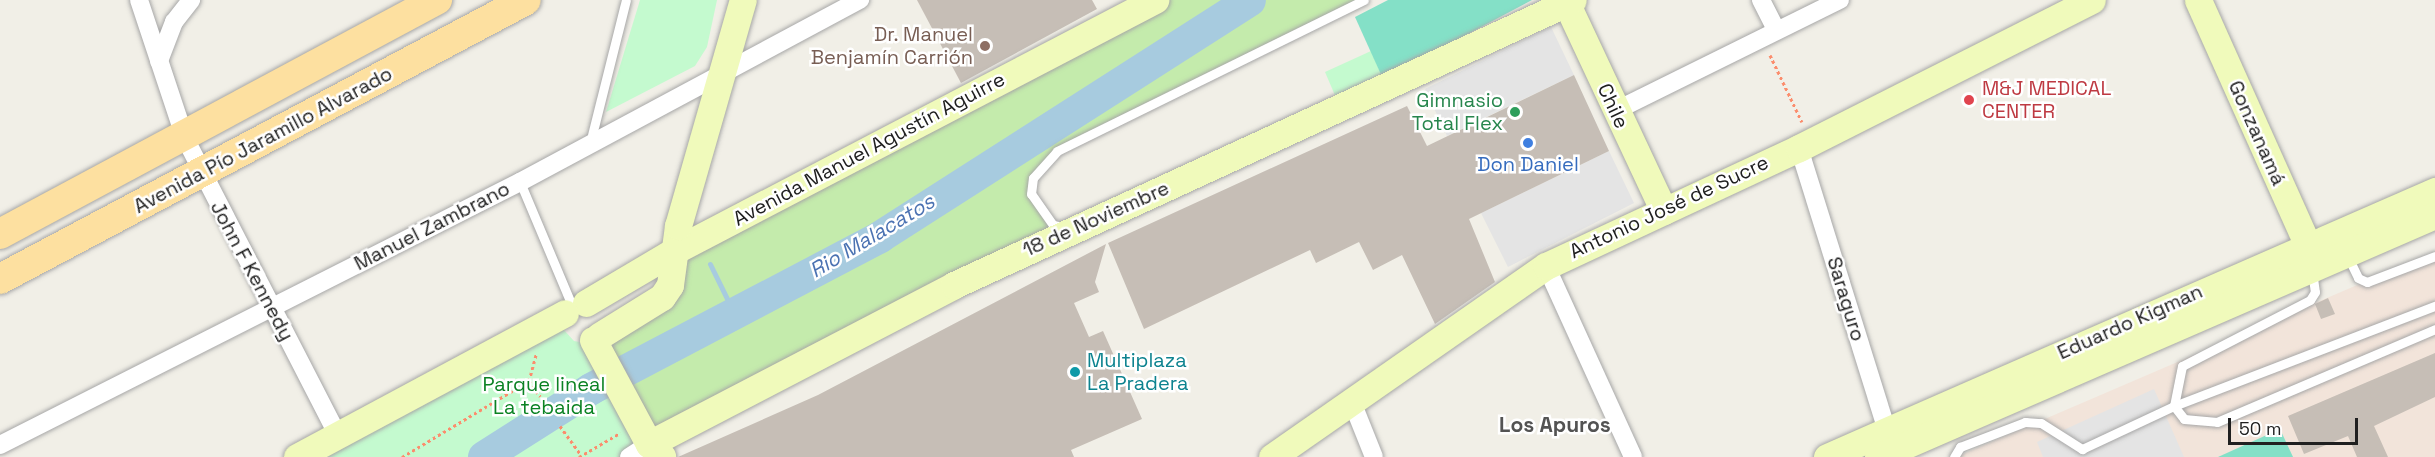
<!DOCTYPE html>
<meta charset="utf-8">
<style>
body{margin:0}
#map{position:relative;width:2435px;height:457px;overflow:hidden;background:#f1efe7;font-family:"Space Grotesk",sans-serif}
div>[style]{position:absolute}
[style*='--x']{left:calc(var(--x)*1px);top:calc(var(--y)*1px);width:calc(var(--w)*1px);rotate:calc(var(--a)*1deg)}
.military>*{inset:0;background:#f2e4da}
.grass>*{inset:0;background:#c4ebac}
.park>*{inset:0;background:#c4facf}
.pitch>*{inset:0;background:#84e0c7}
.parking>*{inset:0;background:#e4e4e4}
.stream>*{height:5px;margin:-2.5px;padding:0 2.5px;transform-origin:2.5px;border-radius:2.5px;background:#a7cbdf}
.river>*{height:32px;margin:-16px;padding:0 16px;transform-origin:16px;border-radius:16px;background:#a7cbdf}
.building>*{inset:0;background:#c6beb6}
.path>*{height:3px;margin-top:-1.5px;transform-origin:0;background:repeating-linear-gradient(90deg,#fb8d6d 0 3px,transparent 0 6px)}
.roads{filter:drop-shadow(0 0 2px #a7a7a7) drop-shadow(0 0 2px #a7a7a7)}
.lane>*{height:9px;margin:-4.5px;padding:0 4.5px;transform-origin:4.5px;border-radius:4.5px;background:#fff}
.street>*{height:18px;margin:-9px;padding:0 9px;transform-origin:9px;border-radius:9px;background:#fff}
.secondary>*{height:27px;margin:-13.5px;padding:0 13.5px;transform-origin:13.5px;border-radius:13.5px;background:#f0fabb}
.primary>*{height:30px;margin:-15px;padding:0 15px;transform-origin:15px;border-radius:15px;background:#fde0a0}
.dots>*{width:16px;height:16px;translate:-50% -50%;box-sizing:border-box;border:3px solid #fff;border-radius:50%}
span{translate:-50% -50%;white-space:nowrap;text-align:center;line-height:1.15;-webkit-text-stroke:5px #fff;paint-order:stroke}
.education-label{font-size:20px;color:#785e54}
.right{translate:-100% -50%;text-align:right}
.health-label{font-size:20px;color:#be3a42}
.left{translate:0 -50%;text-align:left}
.leisure-label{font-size:20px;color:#27864d}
.street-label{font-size:20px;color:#202020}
.shop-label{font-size:20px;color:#366cbe}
.culture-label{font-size:20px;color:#0d838f}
.park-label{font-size:20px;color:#0b8223}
.water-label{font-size:21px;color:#4b72b2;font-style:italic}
.neighbourhood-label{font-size:21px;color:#535353;font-weight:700}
.scale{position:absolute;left:2228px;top:418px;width:130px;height:27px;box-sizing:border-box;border:3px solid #202020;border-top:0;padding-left:8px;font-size:18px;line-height:21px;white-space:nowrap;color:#202020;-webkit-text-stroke:4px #fff;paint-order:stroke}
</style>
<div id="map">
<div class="military">
<div style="clip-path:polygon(2435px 252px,2435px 457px,1956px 457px,2315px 303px)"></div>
</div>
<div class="grass">
<div style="clip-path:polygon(1155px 0,1364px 0,1077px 139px,1044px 164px,1031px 194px,1053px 225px,649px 444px,599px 336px,662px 297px,675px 260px)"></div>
</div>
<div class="park">
<div style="clip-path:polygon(640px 0,717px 0,707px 47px,695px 66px,606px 112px)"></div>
<div style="clip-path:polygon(1371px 51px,1383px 79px,1337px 100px,1325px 72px)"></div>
<div style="clip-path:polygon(563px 329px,574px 341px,585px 343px,649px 444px,629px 457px,297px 457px)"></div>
</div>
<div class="pitch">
<div style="clip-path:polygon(1388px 0,1532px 0,1383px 79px,1355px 17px)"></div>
<div style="clip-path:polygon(2280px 429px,2293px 457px,2218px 457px)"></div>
</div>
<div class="parking">
<div style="clip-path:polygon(1551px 27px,1574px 75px,1447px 136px,1425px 89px)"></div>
<div style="clip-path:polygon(1609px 151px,1634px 203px,1508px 267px,1481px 213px)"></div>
<div style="clip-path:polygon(2154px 389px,2184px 457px,2043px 457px,2037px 442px)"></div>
</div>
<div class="stream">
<div style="--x:710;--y:264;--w:52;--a:63.9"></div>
</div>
<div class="river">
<div style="--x:484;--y:457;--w:127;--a:-32.4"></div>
<div style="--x:591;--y:389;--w:327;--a:-27.7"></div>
<div style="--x:880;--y:237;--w:439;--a:-32.6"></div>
</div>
<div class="building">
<div style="clip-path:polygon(917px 0,1092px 0,1097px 9px,961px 83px)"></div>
<div style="clip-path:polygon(1574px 75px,1609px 151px,1469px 219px,1495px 282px,1435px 324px,1402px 255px,1373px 270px,1359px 242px,1316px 263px,1310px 250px,1144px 329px,1108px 243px,1407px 106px,1427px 146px)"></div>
<div style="clip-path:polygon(1106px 244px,1095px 282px,1099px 292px,1074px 303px,1089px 337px,1103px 331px,1142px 419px,1071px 450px,1074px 457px,678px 457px,818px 395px)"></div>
<div style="clip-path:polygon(2328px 298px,2335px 314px,2321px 319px,2315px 304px)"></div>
<div style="clip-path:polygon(2435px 353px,2435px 397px,2374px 426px,2388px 457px,2357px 457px,2348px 436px,2304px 454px,2288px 416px)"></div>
</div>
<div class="path">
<div style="--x:1770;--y:55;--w:74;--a:64.5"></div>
<div style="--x:529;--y:381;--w:19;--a:54"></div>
<div style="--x:560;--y:426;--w:36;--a:54"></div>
<div style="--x:402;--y:457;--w:148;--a:-30.9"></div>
<div style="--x:529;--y:381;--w:28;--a:-75"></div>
<div style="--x:579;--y:457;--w:48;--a:-30.3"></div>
</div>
<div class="roads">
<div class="lane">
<div style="--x:590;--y:143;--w:147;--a:-75.9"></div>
<div style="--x:520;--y:182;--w:134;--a:67.2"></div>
<div style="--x:1062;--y:227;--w:9;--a:-167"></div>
<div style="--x:1053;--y:225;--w:38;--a:-125"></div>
<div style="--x:1031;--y:194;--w:16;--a:-83"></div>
<div style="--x:1033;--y:178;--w:36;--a:-48"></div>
<div style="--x:1057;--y:151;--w:342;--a:-26.2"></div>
<div style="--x:2347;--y:255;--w:25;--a:64"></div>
<div style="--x:2358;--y:278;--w:10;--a:24"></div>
<div style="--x:2367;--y:282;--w:73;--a:-20.9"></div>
<div style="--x:2312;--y:271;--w:21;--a:82"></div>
<div style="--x:2315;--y:292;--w:9;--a:122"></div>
<div style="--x:2310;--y:300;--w:144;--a:152.7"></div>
<div style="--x:2182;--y:366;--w:41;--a:101.3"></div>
<div style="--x:2174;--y:406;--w:16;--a:52"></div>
<div style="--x:2184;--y:419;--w:33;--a:5"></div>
<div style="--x:2217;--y:422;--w:237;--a:-23.1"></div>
<div style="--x:1954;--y:457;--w:12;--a:-59"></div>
<div style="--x:1960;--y:447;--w:70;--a:-21"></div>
<div style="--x:2025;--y:422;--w:16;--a:4"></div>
<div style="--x:2041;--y:423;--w:49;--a:32.4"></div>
<div style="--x:2082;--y:449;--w:102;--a:-25.1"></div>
<div style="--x:2174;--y:406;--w:280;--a:-21"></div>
</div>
<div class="street">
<div style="--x:139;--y:0;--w:145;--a:71.6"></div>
<div style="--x:185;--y:138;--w:335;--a:62.8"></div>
<div style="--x:1761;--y:0;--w:34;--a:63"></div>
<div style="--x:159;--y:61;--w:42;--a:-69"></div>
<div style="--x:174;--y:22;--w:28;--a:-52"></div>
<div style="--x:1615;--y:111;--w:251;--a:-26.3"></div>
<div style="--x:1799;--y:148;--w:307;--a:72.7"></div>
<div style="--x:1546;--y:266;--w:210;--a:65.5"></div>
<div style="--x:1352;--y:402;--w:59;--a:68.2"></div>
<div style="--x:0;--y:445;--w:583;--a:-26.83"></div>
<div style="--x:520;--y:182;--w:386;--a:-28.2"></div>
<div style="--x:629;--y:457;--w:24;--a:-33"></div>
</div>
<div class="secondary">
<div style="--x:1565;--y:0;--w:233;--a:64.9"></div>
<div style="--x:2198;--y:0;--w:284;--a:65.9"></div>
<div style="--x:586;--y:303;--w:102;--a:-30.6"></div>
<div style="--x:674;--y:251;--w:543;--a:-27.56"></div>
<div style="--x:599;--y:336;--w:74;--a:-31.8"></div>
<div style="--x:662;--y:297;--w:14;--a:-56"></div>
<div style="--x:670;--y:285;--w:60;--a:-82.3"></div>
<div style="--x:678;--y:226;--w:235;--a:-74"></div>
<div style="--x:593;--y:340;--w:118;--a:61.7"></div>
<div style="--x:649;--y:444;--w:18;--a:43"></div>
<div style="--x:649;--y:444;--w:344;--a:-27.5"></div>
<div style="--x:954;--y:285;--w:681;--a:-24.72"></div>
<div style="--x:297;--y:457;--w:304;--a:-28.2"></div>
<div style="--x:1272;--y:457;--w:334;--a:-34.9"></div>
<div style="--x:1546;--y:266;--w:279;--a:-25"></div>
<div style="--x:1799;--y:148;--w:328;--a:-26.8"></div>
<div style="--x:1827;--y:457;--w:664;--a:-23.63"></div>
<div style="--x:1878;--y:457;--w:607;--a:-23.48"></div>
</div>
<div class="primary">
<div style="--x:0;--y:234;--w:496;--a:-28.2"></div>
<div style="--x:0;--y:279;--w:595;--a:-27.94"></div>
</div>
</div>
<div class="dots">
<div style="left:985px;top:46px;background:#8d6e63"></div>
<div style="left:1969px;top:100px;background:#e0444e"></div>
<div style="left:1515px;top:112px;background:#2e9e5b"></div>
<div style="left:1528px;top:143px;background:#3f7fe0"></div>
<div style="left:1075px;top:372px;background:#0f9aa8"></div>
</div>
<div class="education-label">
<span class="right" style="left:973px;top:46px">Dr. Manuel<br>Benjamín Carrión</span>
</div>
<div class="health-label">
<span class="left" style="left:1982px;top:100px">M&amp;J MEDICAL<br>CENTER</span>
</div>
<div class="leisure-label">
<span class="right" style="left:1503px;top:112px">Gimnasio<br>Total Flex</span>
</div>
<div class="street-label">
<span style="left:1613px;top:106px;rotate:65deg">Chile</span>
<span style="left:2257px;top:133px;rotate:66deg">Gonzanamá</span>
<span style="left:263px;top:140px;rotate:-28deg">Avenida Pío Jaramillo Alvarado</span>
<span style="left:869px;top:149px;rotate:-28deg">Avenida Manuel Agustín Aguirre</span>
<span style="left:1669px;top:207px;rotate:-25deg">Antonio José de Sucre</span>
<span style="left:1096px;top:219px;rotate:-24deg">18 de Noviembre</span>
<span style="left:432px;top:226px;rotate:-27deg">Manuel Zambrano</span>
<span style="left:252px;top:271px;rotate:62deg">John F Kennedy</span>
<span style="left:1846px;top:299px;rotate:73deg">Saraguro</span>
<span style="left:2130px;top:322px;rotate:-24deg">Eduardo Kigman</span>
</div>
<div class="shop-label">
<span style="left:1528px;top:164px">Don Daniel</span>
</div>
<div class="culture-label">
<span class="left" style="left:1087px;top:372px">Multiplaza<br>La Pradera</span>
</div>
<div class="park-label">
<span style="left:544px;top:396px">Parque lineal<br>La tebaida</span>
</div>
<div class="water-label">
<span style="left:872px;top:236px;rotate:-31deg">Rio Malacatos</span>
</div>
<div class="neighbourhood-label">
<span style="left:1555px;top:425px">Los Apuros</span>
</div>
<div class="scale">50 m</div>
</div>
